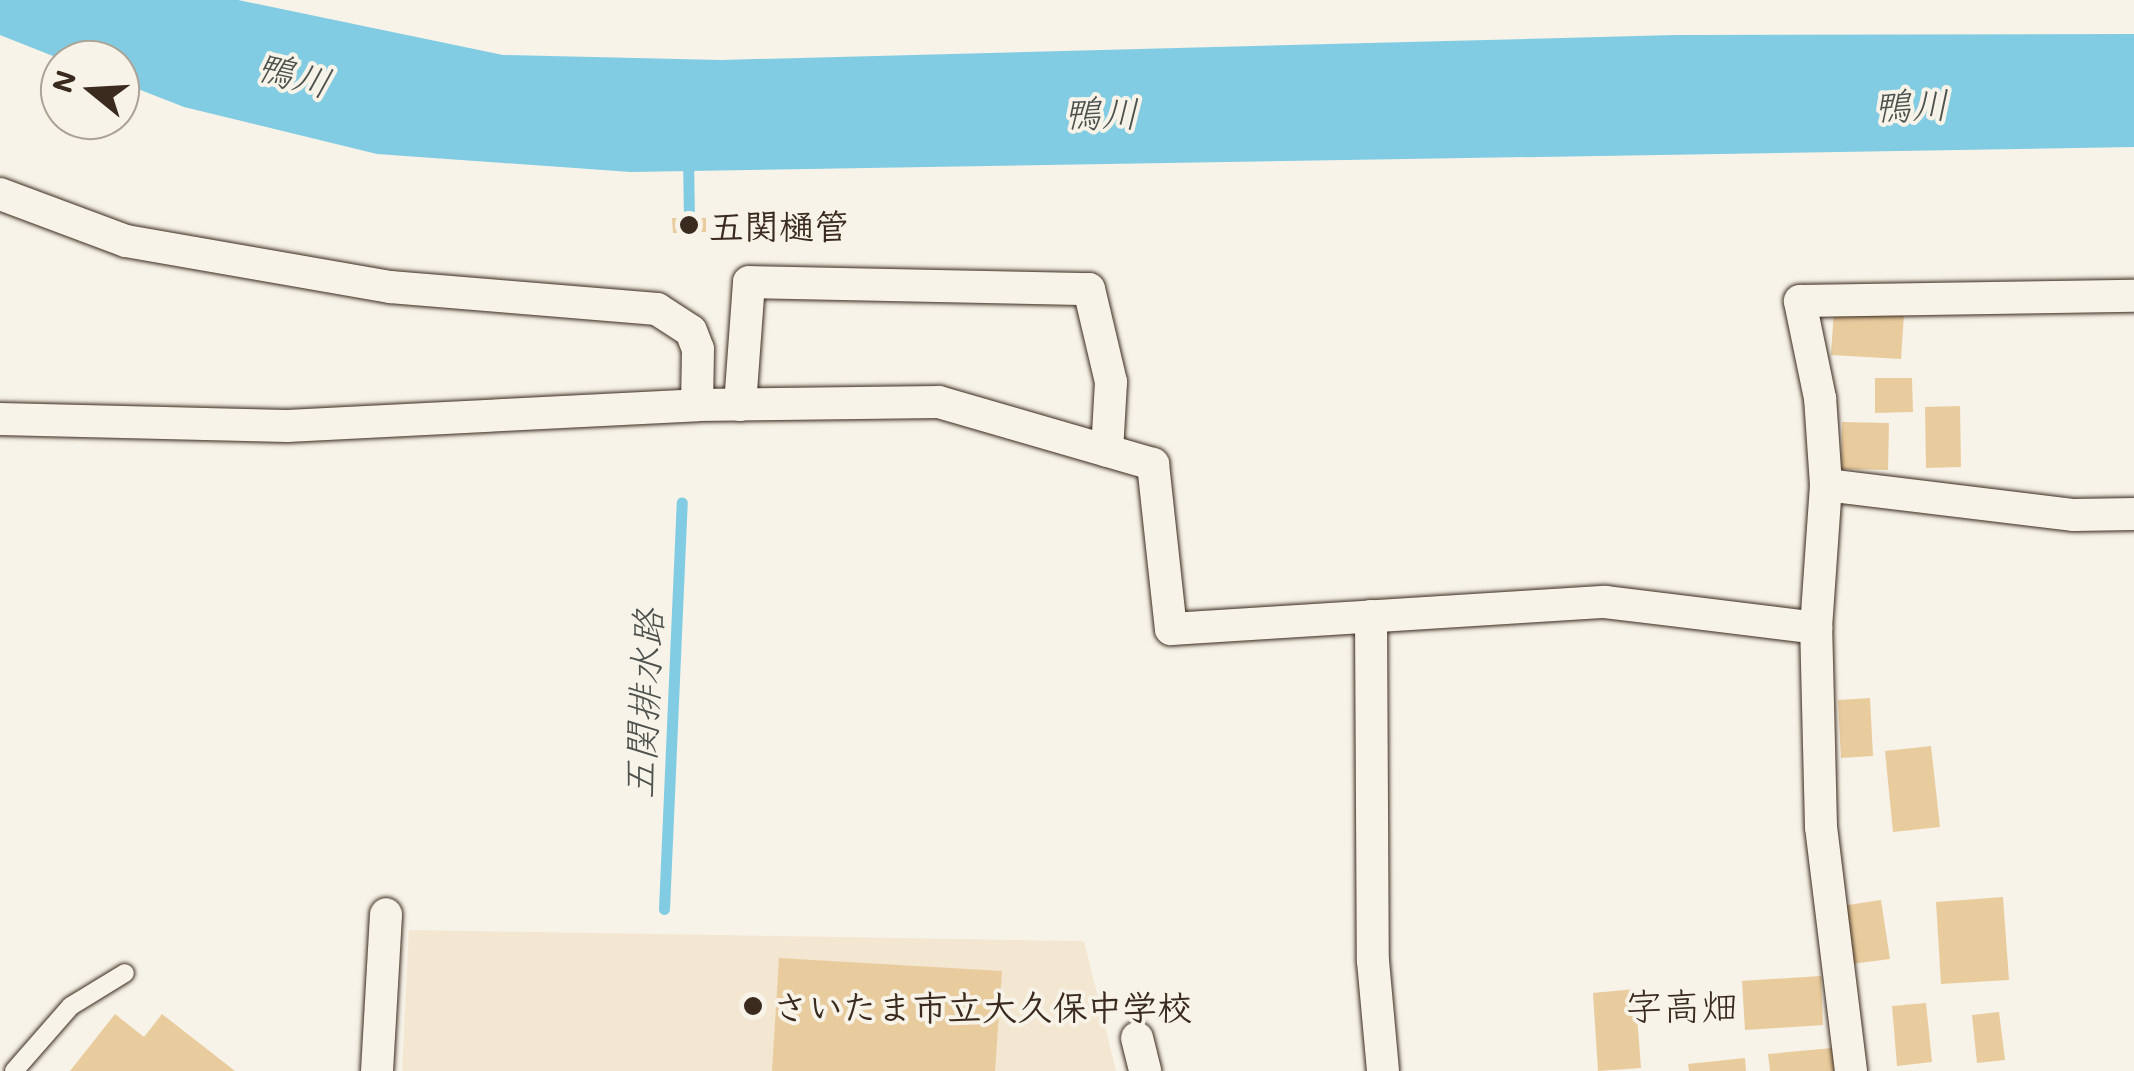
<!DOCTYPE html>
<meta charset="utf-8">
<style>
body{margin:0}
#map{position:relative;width:2134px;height:1071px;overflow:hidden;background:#f7f3e8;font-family:Mali,"Klee One",sans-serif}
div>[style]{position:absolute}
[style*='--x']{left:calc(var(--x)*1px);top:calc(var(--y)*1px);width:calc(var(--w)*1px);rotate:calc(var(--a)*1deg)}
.built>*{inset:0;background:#f3e7d2}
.water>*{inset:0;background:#82cce3}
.stream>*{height:11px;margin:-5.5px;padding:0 5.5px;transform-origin:5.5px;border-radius:5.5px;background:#82cce3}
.building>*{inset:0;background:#e9cc9d}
.roads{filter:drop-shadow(0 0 2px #3b2a1e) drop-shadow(0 0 2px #3b2a1e)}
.service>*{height:18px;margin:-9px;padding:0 9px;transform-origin:9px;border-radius:9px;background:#f7f3e8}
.minor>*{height:32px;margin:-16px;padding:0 16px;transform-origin:16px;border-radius:16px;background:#f7f3e8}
.dots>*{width:28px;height:28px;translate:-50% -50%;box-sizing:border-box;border:5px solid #f7f3e8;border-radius:50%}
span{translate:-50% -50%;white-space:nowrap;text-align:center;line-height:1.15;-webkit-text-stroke:8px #f7f3e8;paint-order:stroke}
.poi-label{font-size:35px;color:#3b2a1e;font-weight:700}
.left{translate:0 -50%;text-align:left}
.water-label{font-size:38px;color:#4d524f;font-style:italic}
.neighbourhood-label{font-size:38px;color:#3b2a1e}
.north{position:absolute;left:40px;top:40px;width:100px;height:100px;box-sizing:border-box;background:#f7f3e8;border:2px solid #aca397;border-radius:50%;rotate:288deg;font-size:28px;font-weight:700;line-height:40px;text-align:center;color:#3b2a1e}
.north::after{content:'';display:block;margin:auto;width:35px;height:45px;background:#3b2a1e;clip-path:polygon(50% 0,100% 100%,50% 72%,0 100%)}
</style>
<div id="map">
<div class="built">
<div style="clip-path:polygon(409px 930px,1084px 941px,1116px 1071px,402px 1071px)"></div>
</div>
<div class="water">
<div style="clip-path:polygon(0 0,238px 0,503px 55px,721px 60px,1675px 35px,2134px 34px,2134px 147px,631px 172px,377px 154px,184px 107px,120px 82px,120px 60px,63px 60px,0 35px)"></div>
</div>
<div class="stream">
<div style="--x:688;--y:157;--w:61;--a:89.1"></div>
<div style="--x:664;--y:909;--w:407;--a:-87.5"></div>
</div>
<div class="building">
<div style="clip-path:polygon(672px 218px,706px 218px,706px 232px,673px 233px)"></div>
<div style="clip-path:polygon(1834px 309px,1904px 314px,1901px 359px,1831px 355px)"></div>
<div style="clip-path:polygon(1875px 378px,1912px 378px,1913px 412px,1875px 413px)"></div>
<div style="clip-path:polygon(1960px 406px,1961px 467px,1926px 468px,1925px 407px)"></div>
<div style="clip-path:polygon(1842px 422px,1889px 423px,1888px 470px,1841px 469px)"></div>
<div style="clip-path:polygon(1870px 698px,1873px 756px,1841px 758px,1838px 700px)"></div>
<div style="clip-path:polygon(1931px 746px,1940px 827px,1893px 832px,1885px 751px)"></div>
<div style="clip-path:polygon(2003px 897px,2009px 980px,1941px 984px,1936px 902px)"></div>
<div style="clip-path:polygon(1881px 900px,1890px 959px,1851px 964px,1842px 906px)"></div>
<div style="clip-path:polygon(779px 958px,1002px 971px,995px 1071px,772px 1071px)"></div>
<div style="clip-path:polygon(1821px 976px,1823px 1025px,1745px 1030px,1742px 981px)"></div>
<div style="clip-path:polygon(1635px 989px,1641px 1068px,1598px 1071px,1593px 993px)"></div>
<div style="clip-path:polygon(1926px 1003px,1932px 1062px,1897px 1066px,1892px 1006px)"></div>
<div style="clip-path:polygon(1999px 1012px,2005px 1060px,1977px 1063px,1972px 1015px)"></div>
<div style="clip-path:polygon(115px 1014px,144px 1037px,162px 1014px,235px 1071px,70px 1071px)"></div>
<div style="clip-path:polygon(1832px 1048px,1834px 1071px,1770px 1071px,1768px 1054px)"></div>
<div style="clip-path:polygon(1745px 1058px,1746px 1071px,1689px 1071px,1688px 1064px)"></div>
</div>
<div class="roads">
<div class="service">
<div style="--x:14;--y:1071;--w:86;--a:-48.8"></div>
<div style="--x:71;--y:1006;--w:63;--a:-31.4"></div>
</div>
<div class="minor">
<div style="--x:0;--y:194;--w:134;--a:20.5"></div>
<div style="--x:126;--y:241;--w:268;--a:9.9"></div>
<div style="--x:390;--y:287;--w:268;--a:4.7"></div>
<div style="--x:657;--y:309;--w:40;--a:32.9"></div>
<div style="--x:691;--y:331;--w:19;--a:69"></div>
<div style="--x:698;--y:349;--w:56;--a:91"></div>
<div style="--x:740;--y:405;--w:123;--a:-85.8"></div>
<div style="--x:749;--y:282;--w:340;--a:1.2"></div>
<div style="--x:1089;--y:289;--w:96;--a:76.7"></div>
<div style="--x:1111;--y:382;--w:69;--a:93.3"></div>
<div style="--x:0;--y:419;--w:287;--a:1.4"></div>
<div style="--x:287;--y:426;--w:411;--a:-2.9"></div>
<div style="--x:697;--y:405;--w:242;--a:-0.7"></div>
<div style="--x:939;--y:402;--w:223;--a:16.2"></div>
<div style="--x:1153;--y:464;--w:166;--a:83.8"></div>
<div style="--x:1171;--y:629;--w:435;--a:-3.6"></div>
<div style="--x:1605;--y:602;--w:213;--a:7"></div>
<div style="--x:1826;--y:485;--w:250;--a:6.9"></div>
<div style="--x:2074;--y:515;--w:60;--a:-1"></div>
<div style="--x:1371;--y:616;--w:345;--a:89.7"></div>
<div style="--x:1373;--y:961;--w:110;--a:84.8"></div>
<div style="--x:1137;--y:1038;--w:34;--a:76"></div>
<div style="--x:377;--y:1071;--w:157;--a:-86.7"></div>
<div style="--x:1851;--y:1071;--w:246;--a:-97"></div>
<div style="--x:1821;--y:827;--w:199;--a:-91.4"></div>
<div style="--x:1816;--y:628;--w:143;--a:-86"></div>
<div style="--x:1826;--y:485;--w:87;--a:-93.9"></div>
<div style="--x:1820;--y:398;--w:99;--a:-101.7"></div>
<div style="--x:1800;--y:301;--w:334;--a:-0.9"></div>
</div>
</div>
<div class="dots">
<div style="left:689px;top:225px;background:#3b2a1e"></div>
<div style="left:753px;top:1006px;background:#3b2a1e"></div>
</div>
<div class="poi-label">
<span class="left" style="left:709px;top:225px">五関樋管</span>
<span class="left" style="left:773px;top:1006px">さいたま市立大久保中学校</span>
</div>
<div class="water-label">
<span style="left:294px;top:74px;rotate:15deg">鴨川</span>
<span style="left:1911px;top:105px;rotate:-2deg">鴨川</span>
<span style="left:1101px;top:113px">鴨川</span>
<span style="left:643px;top:704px;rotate:-87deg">五関排水路</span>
</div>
<div class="neighbourhood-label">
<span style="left:1682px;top:1006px">字高畑</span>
</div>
<div class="north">N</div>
</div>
